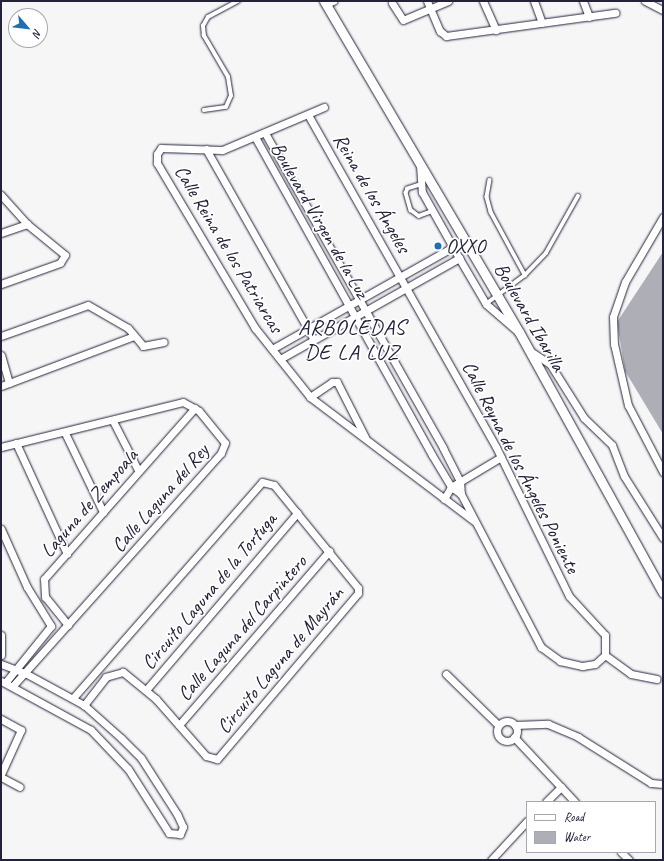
<!DOCTYPE html>
<meta charset="utf-8">
<style>
body{margin:0}
#map{position:relative;width:664px;height:861px;overflow:hidden;background:#f6f6f7;font-family:Caveat,sans-serif}
div>[style]{position:absolute}
[style*='--x']{left:calc(var(--x)*1px);top:calc(var(--y)*1px);width:calc(var(--w)*1px);rotate:calc(var(--a)*1deg)}
.water>*{inset:0;background:#aeaeb7}
.roads{filter:drop-shadow(0 0 1px #22223b) drop-shadow(0 0 1px #22223b)}
.service>*{height:3.5px;margin:-1.75px;padding:0 1.75px;transform-origin:1.75px;border-radius:1.75px;background:#fff}
.minor>*{height:7px;margin:-3.5px;padding:0 3.5px;transform-origin:3.5px;border-radius:3.5px;background:#fff}
.minor>.ring{margin:-3.5px;padding:0;box-sizing:content-box;background:none;border:7px solid #fff;border-radius:50%}
.tertiary>*{height:9px;margin:-4.5px;padding:0 4.5px;transform-origin:4.5px;border-radius:4.5px;background:#fff}
.dots>*{width:11px;height:11px;translate:-50% -50%;box-sizing:border-box;border:2px solid #fff;border-radius:50%}
span{translate:-50% -50%;white-space:nowrap;text-align:center;line-height:1.15;-webkit-text-stroke:3.5px #fff;paint-order:stroke}
.street-label{font-size:20px;color:#22223b}
.poi-label{font-size:20px;color:#22223b}
.left{translate:0 -50%;text-align:left}
.quarter-label{font-size:22px;color:#22223b;letter-spacing:1px}
.frame{position:absolute;inset:0;border:2px solid #22223b;pointer-events:none}
.legend{position:absolute;left:526px;top:801px;width:130px;height:52px;box-sizing:border-box;background:#fff;border:1px solid #a7a7b1;margin:0;padding:5px 7px;list-style:none;font-size:12px;color:#22223b}
.legend li{display:flex;align-items:center;gap:8px;height:20px}
.legend b{width:20px;border:1px solid #a7a7b1}
.north{position:absolute;left:8px;top:8px;width:40px;height:40px;box-sizing:border-box;background:#fff;border:1px solid #a7a7b1;border-radius:50%;rotate:118deg;font-size:11px;font-weight:700;line-height:16px;text-align:center;color:#22223b}
.north::after{content:'';display:block;margin:auto;width:14px;height:18px;background:#1f6fb2;clip-path:polygon(50% 0,100% 100%,50% 72%,0 100%)}
</style>
<div id="map">
<div class="water">
<div style="clip-path:polygon(663px 252px,663px 434px,625px 371px,617px 322px)"></div>
</div>
<div class="roads">
<div class="service">
<div style="--x:204;--y:110;--w:22;--a:-8"></div>
<div style="--x:226;--y:107;--w:12;--a:-66"></div>
<div style="--x:231;--y:96;--w:19;--a:-99"></div>
<div style="--x:228;--y:77;--w:48;--a:-120.3"></div>
<div style="--x:204;--y:36;--w:10;--a:-96"></div>
<div style="--x:203;--y:26;--w:10;--a:-61"></div>
<div style="--x:208;--y:17;--w:34;--a:-28"></div>
<div style="--x:490;--y:180;--w:17;--a:100"></div>
<div style="--x:487;--y:197;--w:16;--a:75"></div>
<div style="--x:491;--y:212;--w:72;--a:61.6"></div>
<div style="--x:420;--y:185;--w:13;--a:162"></div>
<div style="--x:408;--y:189;--w:4;--a:117"></div>
<div style="--x:406;--y:193;--w:18;--a:74"></div>
<div style="--x:411;--y:210;--w:10;--a:37"></div>
<div style="--x:419;--y:216;--w:14;--a:-21"></div>
<div style="--x:486;--y:304;--w:49;--a:-36.6"></div>
<div style="--x:525;--y:275;--w:30;--a:-46"></div>
<div style="--x:546;--y:253;--w:65;--a:-60.7"></div>
</div>
<div class="minor">
<div style="--x:427;--y:1;--w:33;--a:67"></div>
<div style="--x:440;--y:31;--w:8;--a:40"></div>
<div style="--x:446;--y:36;--w:171;--a:-7.8"></div>
<div style="--x:483;--y:1;--w:32;--a:66"></div>
<div style="--x:534;--y:1;--w:23;--a:70"></div>
<div style="--x:583;--y:1;--w:17;--a:69"></div>
<div style="--x:645;--y:1;--w:20;--a:27"></div>
<div style="--x:392;--y:3;--w:20;--a:57"></div>
<div style="--x:403;--y:20;--w:49;--a:-22.9"></div>
<div style="--x:326;--y:4;--w:8;--a:-23"></div>
<div style="--x:324;--y:107;--w:111;--a:157.1"></div>
<div style="--x:222;--y:150;--w:61;--a:-178.1"></div>
<div style="--x:161;--y:148;--w:7;--a:124"></div>
<div style="--x:157;--y:154;--w:9;--a:90"></div>
<div style="--x:157;--y:163;--w:192;--a:59.3"></div>
<div style="--x:255;--y:328;--w:88;--a:51.4"></div>
<div style="--x:310;--y:397;--w:206;--a:37.1"></div>
<div style="--x:265;--y:133;--w:362;--a:60.5"></div>
<div style="--x:443;--y:448;--w:37;--a:63"></div>
<div style="--x:460;--y:481;--w:13;--a:86"></div>
<div style="--x:461;--y:494;--w:173;--a:62.4"></div>
<div style="--x:541;--y:647;--w:24;--a:36"></div>
<div style="--x:560;--y:661;--w:23;--a:13"></div>
<div style="--x:582;--y:666;--w:13;--a:-9"></div>
<div style="--x:595;--y:664;--w:13;--a:-42"></div>
<div style="--x:605;--y:655;--w:20;--a:-90"></div>
<div style="--x:605;--y:635;--w:53;--a:-132.7"></div>
<div style="--x:569;--y:596;--w:166;--a:-116.1"></div>
<div style="--x:496;--y:447;--w:382;--a:-119.5"></div>
<div style="--x:255;--y:137;--w:364;--a:60.9"></div>
<div style="--x:432;--y:455;--w:37;--a:59"></div>
<div style="--x:451;--y:487;--w:12;--a:35"></div>
<div style="--x:206;--y:149;--w:217;--a:60.5"></div>
<div style="--x:420;--y:165;--w:27;--a:86"></div>
<div style="--x:422;--y:192;--w:76;--a:60.7"></div>
<div style="--x:459;--y:258;--w:53;--a:59.6"></div>
<div style="--x:486;--y:304;--w:41;--a:41.1"></div>
<div style="--x:1;--y:195;--w:39;--a:48"></div>
<div style="--x:27;--y:224;--w:49;--a:39.2"></div>
<div style="--x:65;--y:255;--w:9;--a:122"></div>
<div style="--x:60;--y:263;--w:63;--a:160.4"></div>
<div style="--x:663;--y:217;--w:75;--a:120.3"></div>
<div style="--x:625;--y:282;--w:37;--a:109"></div>
<div style="--x:613;--y:317;--w:27;--a:88"></div>
<div style="--x:614;--y:344;--w:63;--a:77.1"></div>
<div style="--x:628;--y:405;--w:76;--a:62.4"></div>
<div style="--x:1;--y:233;--w:28;--a:-19"></div>
<div style="--x:1;--y:336;--w:92;--a:-19.6"></div>
<div style="--x:88;--y:305;--w:46;--a:29.9"></div>
<div style="--x:128;--y:328;--w:23;--a:50"></div>
<div style="--x:143;--y:346;--w:21;--a:-11"></div>
<div style="--x:272;--y:349;--w:208;--a:-29.4"></div>
<div style="--x:530;--y:351;--w:24;--a:33"></div>
<div style="--x:550;--y:364;--w:64;--a:57.8"></div>
<div style="--x:584;--y:418;--w:39;--a:44"></div>
<div style="--x:612;--y:445;--w:33;--a:69"></div>
<div style="--x:624;--y:476;--w:73;--a:57.8"></div>
<div style="--x:1;--y:355;--w:29;--a:74"></div>
<div style="--x:280;--y:359;--w:206;--a:-29.4"></div>
<div style="--x:1;--y:386;--w:142;--a:-20.6"></div>
<div style="--x:310;--y:397;--w:27;--a:-34"></div>
<div style="--x:332;--y:382;--w:5;--a:0"></div>
<div style="--x:337;--y:382;--w:62;--a:63"></div>
<div style="--x:113;--y:421;--w:55;--a:63"></div>
<div style="--x:65;--y:433;--w:88;--a:64.3"></div>
<div style="--x:16;--y:443;--w:122;--a:65.3"></div>
<div style="--x:1;--y:447;--w:187;--a:-13.9"></div>
<div style="--x:183;--y:402;--w:18;--a:29"></div>
<div style="--x:199;--y:411;--w:41;--a:50.9"></div>
<div style="--x:225;--y:443;--w:11;--a:112"></div>
<div style="--x:221;--y:453;--w:312;--a:131.8"></div>
<div style="--x:444;--y:499;--w:14;--a:-60"></div>
<div style="--x:451;--y:487;--w:58;--a:-31"></div>
<div style="--x:1;--y:529;--w:64;--a:65.9"></div>
<div style="--x:27;--y:587;--w:46;--a:58.4"></div>
<div style="--x:51;--y:626;--w:73;--a:128.9"></div>
<div style="--x:68;--y:625;--w:36;--a:-129"></div>
<div style="--x:45;--y:597;--w:18;--a:-93"></div>
<div style="--x:44;--y:579;--w:228;--a:-48.6"></div>
<div style="--x:1;--y:635;--w:20;--a:90"></div>
<div style="--x:605;--y:655;--w:32;--a:36"></div>
<div style="--x:631;--y:674;--w:26;--a:11"></div>
<div style="--x:1;--y:664;--w:26;--a:21"></div>
<div style="--x:25;--y:673;--w:67;--a:28.5"></div>
<div style="--x:84;--y:705;--w:50;--a:41.7"></div>
<div style="--x:121;--y:738;--w:28;--a:45"></div>
<div style="--x:141;--y:758;--w:67;--a:57.3"></div>
<div style="--x:177;--y:814;--w:14;--a:65"></div>
<div style="--x:183;--y:827;--w:8;--a:113"></div>
<div style="--x:180;--y:834;--w:11;--a:-175"></div>
<div style="--x:169;--y:833;--w:76;--a:-122.6"></div>
<div style="--x:128;--y:769;--w:54;--a:-133.5"></div>
<div style="--x:91;--y:730;--w:102;--a:-151.4"></div>
<div style="--x:446;--y:674;--w:73;--a:44.4"></div>
<div style="--x:146;--y:690;--w:233;--a:-49.5"></div>
<div style="--x:73;--y:698;--w:287;--a:-48.8"></div>
<div style="--x:262;--y:482;--w:12;--a:14"></div>
<div style="--x:274;--y:485;--w:133;--a:50.8"></div>
<div style="--x:358;--y:588;--w:5;--a:90"></div>
<div style="--x:358;--y:593;--w:218;--a:130.3"></div>
<div style="--x:217;--y:759;--w:11;--a:-165"></div>
<div style="--x:206;--y:756;--w:76;--a:-131.3"></div>
<div style="--x:156;--y:699;--w:43;--a:-140.7"></div>
<div style="--x:123;--y:672;--w:18;--a:164"></div>
<div style="--x:106;--y:677;--w:36;--a:128"></div>
<div style="--x:1;--y:719;--w:23;--a:29"></div>
<div style="--x:21;--y:730;--w:48;--a:114.4"></div>
<div class="ring" style="left:497px;top:721px;width:13px;height:13px"></div>
<div style="--x:179;--y:725;--w:230;--a:-49.2"></div>
<div style="--x:515;--y:725;--w:33;--a:-2"></div>
<div style="--x:548;--y:724;--w:33;--a:23"></div>
<div style="--x:578;--y:737;--w:86;--a:32.2"></div>
<div style="--x:651;--y:783;--w:12;--a:5"></div>
<div style="--x:514;--y:737;--w:69;--a:46.8"></div>
<div style="--x:561;--y:787;--w:21;--a:135"></div>
<div style="--x:1;--y:777;--w:21;--a:28"></div>
<div style="--x:561;--y:787;--w:21;--a:47"></div>
<div style="--x:621;--y:852;--w:11;--a:45"></div>
<div style="--x:491;--y:860;--w:53;--a:-47.3"></div>
</div>
<div class="tertiary">
<div style="--x:324;--y:1;--w:384;--a:59.5"></div>
<div style="--x:519;--y:332;--w:298;--a:61.1"></div>
</div>
</div>
<div class="dots">
<div style="left:438px;top:246px;background:#1f6fb2"></div>
</div>
<div class="street-label">
<span style="left:372px;top:193px;rotate:60deg">Reina de los Ángeles</span>
<span style="left:320px;top:220px;rotate:60deg">Boulevard Virgen de la Luz</span>
<span style="left:229px;top:249px;rotate:59deg">Calle Reina de los Patriarcas</span>
<span style="left:530px;top:317px;rotate:60deg">Boulevard Ibarilla</span>
<span style="left:521px;top:467px;rotate:63deg">Calle Reyna de los Ángeles Poniente</span>
<span style="left:160px;top:498px;rotate:-49deg">Calle Laguna del Rey</span>
<span style="left:89px;top:503px;rotate:-49deg">Laguna de Zempoala</span>
<span style="left:209px;top:591px;rotate:-50deg">Circuito Laguna de la Tortuga</span>
<span style="left:242px;top:628px;rotate:-49deg">Calle Laguna del Carpintero</span>
<span style="left:280px;top:660px;rotate:-50deg">Circuito Laguna de Mayrán</span>
</div>
<div class="poi-label">
<span class="left" style="left:446px;top:246px">OXXO</span>
</div>
<div class="quarter-label">
<span style="left:352px;top:340px">ARBOLEDAS<br>DE LA LUZ</span>
</div>
<div class="frame"></div>
<ul class="legend">
<li><b style="height:5px;background:#fff"></b>Road</li>
<li><b style="height:11px;background:#aeaeb7"></b>Water</li>
</ul>
<div class="north">N</div>
</div>
